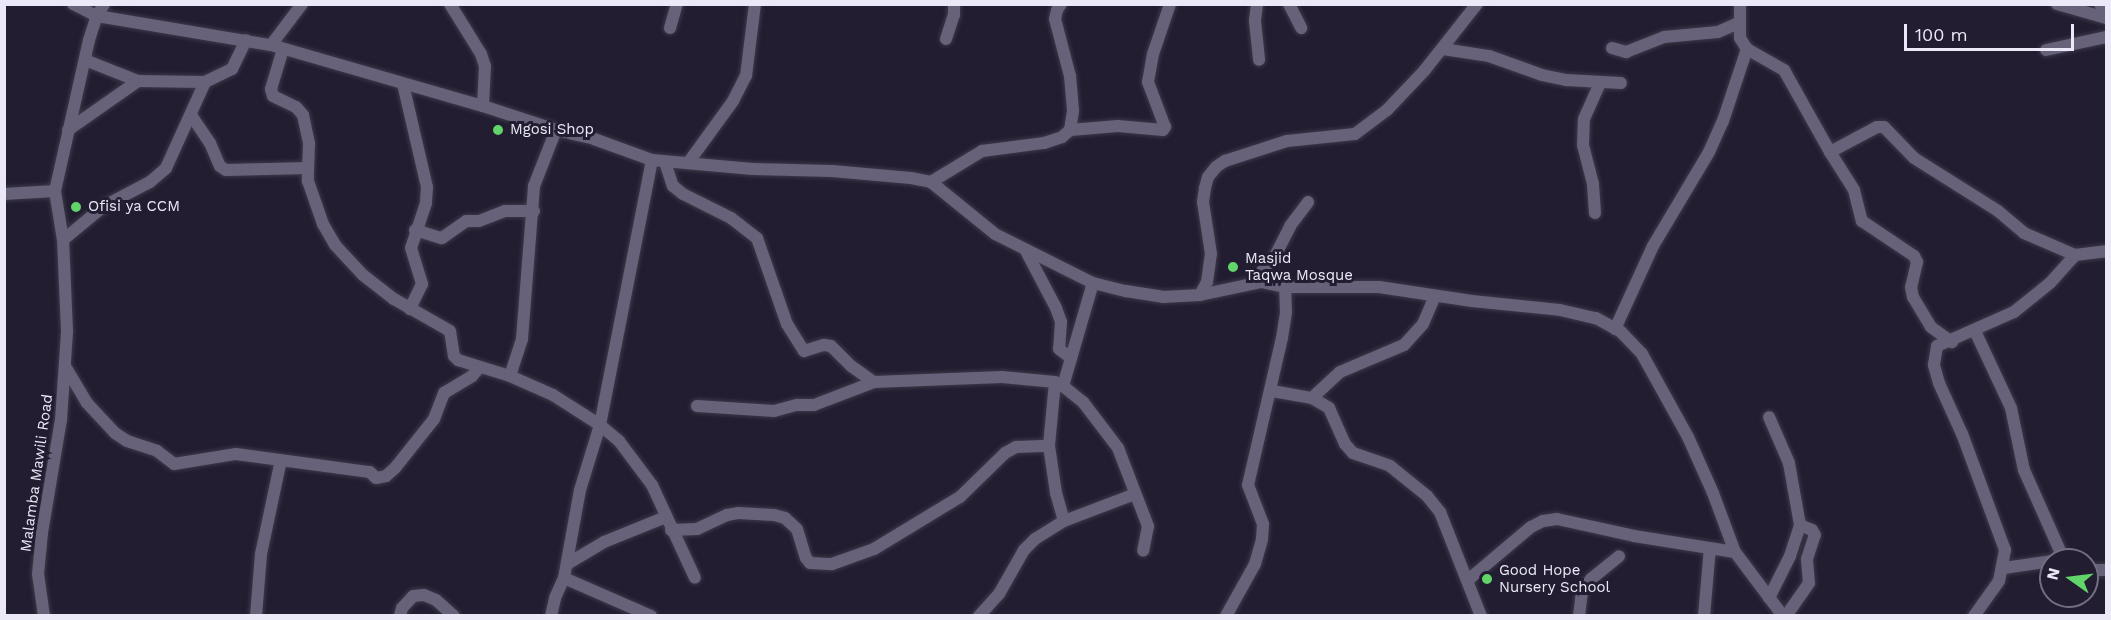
<!DOCTYPE html>
<style>
body{margin:0}
#map{position:relative;width:2111px;height:620px;overflow:hidden;background:#221d31;font-family:"Work Sans",sans-serif}
div>[style]{position:absolute}
[style*='--x']{left:calc(var(--x)*1px);top:calc(var(--y)*1px);width:calc(var(--w)*1px);rotate:calc(var(--a)*1deg)}
.roads{filter:drop-shadow(0 0 2px #3c3949) drop-shadow(0 0 2px #3c3949)}
.street>*{height:12px;margin:-6px;padding:0 6px;transform-origin:6px;border-radius:6px;background:#676179}
.dots>*{width:16px;height:16px;translate:-50% -50%;box-sizing:border-box;border:3px solid #221d31;border-radius:50%}
span{translate:-50% -50%;white-space:nowrap;text-align:center;line-height:1.15;-webkit-text-stroke:6px #221d31;paint-order:stroke}
.poi-label{font-size:15px;color:#ebe9f7}
.left{translate:0 -50%;text-align:left}
.street-label{font-size:15px;color:#ebe9f7}
.frame{position:absolute;inset:0;border:6px solid #ebe9f7;pointer-events:none}
.north{position:absolute;left:2039px;top:548px;width:60px;height:60px;box-sizing:border-box;background:#221d31;border:2px solid #726f80;border-radius:50%;rotate:284deg;font-size:16px;font-weight:700;line-height:24px;text-align:center;color:#ebe9f7}
.north::after{content:'';display:block;margin:auto;width:21px;height:27px;background:#61d46a;clip-path:polygon(50% 0,100% 100%,50% 72%,0 100%)}
.scale{position:absolute;left:1904px;top:24px;width:170px;height:27px;box-sizing:border-box;border:3px solid #ebe9f7;border-top:0;padding-left:8px;font-size:18px;line-height:21px;white-space:nowrap;color:#ebe9f7;-webkit-text-stroke:4px #221d31;paint-order:stroke}
</style>
<div id="map">
<div class="roads">
<div class="street">
<div style="--x:73;--y:4;--w:27;--a:27"></div>
<div style="--x:97;--y:16;--w:176;--a:9.5"></div>
<div style="--x:271;--y:45;--w:221;--a:16.1"></div>
<div style="--x:483;--y:106;--w:77;--a:18.2"></div>
<div style="--x:556;--y:130;--w:39;--a:13"></div>
<div style="--x:594;--y:139;--w:62;--a:19.9"></div>
<div style="--x:652;--y:160;--w:101;--a:5.1"></div>
<div style="--x:753;--y:169;--w:79;--a:1.5"></div>
<div style="--x:832;--y:171;--w:79;--a:5.1"></div>
<div style="--x:911;--y:178;--w:20;--a:11"></div>
<div style="--x:931;--y:182;--w:82;--a:39.1"></div>
<div style="--x:995;--y:234;--w:110;--a:26.6"></div>
<div style="--x:1093;--y:283;--w:34;--a:14"></div>
<div style="--x:1126;--y:291;--w:37;--a:9"></div>
<div style="--x:1163;--y:297;--w:37;--a:-3"></div>
<div style="--x:1200;--y:295;--w:62;--a:-12"></div>
<div style="--x:1261;--y:282;--w:25;--a:12"></div>
<div style="--x:1285;--y:287;--w:94;--a:0"></div>
<div style="--x:1379;--y:287;--w:94;--a:8.6"></div>
<div style="--x:1472;--y:301;--w:88;--a:5.8"></div>
<div style="--x:1560;--y:310;--w:37;--a:13"></div>
<div style="--x:1596;--y:318;--w:29;--a:29"></div>
<div style="--x:1621;--y:332;--w:30;--a:46"></div>
<div style="--x:1642;--y:354;--w:95;--a:61"></div>
<div style="--x:1688;--y:437;--w:61;--a:65.9"></div>
<div style="--x:1713;--y:493;--w:63;--a:69.6"></div>
<div style="--x:1735;--y:552;--w:80;--a:53.1"></div>
<div style="--x:450;--y:4;--w:59;--a:58.2"></div>
<div style="--x:481;--y:54;--w:13;--a:72"></div>
<div style="--x:485;--y:66;--w:40;--a:92.9"></div>
<div style="--x:1257;--y:4;--w:17;--a:97"></div>
<div style="--x:1255;--y:21;--w:39;--a:84"></div>
<div style="--x:1289;--y:4;--w:27;--a:63"></div>
<div style="--x:1740;--y:4;--w:34;--a:90"></div>
<div style="--x:1740;--y:38;--w:13;--a:58"></div>
<div style="--x:1747;--y:49;--w:43;--a:29.6"></div>
<div style="--x:1784;--y:70;--w:94;--a:60.7"></div>
<div style="--x:1830;--y:152;--w:53;--a:-28"></div>
<div style="--x:1877;--y:127;--w:7;--a:0"></div>
<div style="--x:1884;--y:127;--w:43;--a:45.9"></div>
<div style="--x:1914;--y:158;--w:99;--a:32.2"></div>
<div style="--x:1998;--y:211;--w:34;--a:40"></div>
<div style="--x:2024;--y:233;--w:56;--a:23.3"></div>
<div style="--x:2075;--y:255;--w:31;--a:-7"></div>
<div style="--x:2057;--y:4;--w:51;--a:15.9"></div>
<div style="--x:2100;--y:4;--w:13;--a:63"></div>
<div style="--x:670;--y:28;--w:25;--a:-74"></div>
<div style="--x:946;--y:39;--w:25;--a:-72"></div>
<div style="--x:954;--y:15;--w:11;--a:-90"></div>
<div style="--x:271;--y:45;--w:51;--a:-52.9"></div>
<div style="--x:1612;--y:48;--w:15;--a:16"></div>
<div style="--x:1626;--y:52;--w:41;--a:-21.5"></div>
<div style="--x:1664;--y:37;--w:54;--a:-5.3"></div>
<div style="--x:1718;--y:32;--w:24;--a:-24"></div>
<div style="--x:283;--y:49;--w:42;--a:106.7"></div>
<div style="--x:271;--y:89;--w:7;--a:74"></div>
<div style="--x:273;--y:96;--w:25;--a:26"></div>
<div style="--x:296;--y:107;--w:11;--a:49"></div>
<div style="--x:303;--y:115;--w:30;--a:78"></div>
<div style="--x:309;--y:144;--w:37;--a:92"></div>
<div style="--x:308;--y:181;--w:46;--a:70.8"></div>
<div style="--x:323;--y:224;--w:24;--a:60"></div>
<div style="--x:335;--y:245;--w:41;--a:47"></div>
<div style="--x:363;--y:275;--w:39;--a:38"></div>
<div style="--x:394;--y:299;--w:64;--a:29.7"></div>
<div style="--x:450;--y:331;--w:25;--a:81"></div>
<div style="--x:454;--y:356;--w:6;--a:45"></div>
<div style="--x:458;--y:360;--w:54;--a:17.1"></div>
<div style="--x:510;--y:376;--w:47;--a:23.8"></div>
<div style="--x:553;--y:395;--w:56;--a:32.6"></div>
<div style="--x:600;--y:425;--w:25;--a:40"></div>
<div style="--x:619;--y:441;--w:55;--a:53.1"></div>
<div style="--x:652;--y:485;--w:102;--a:65.2"></div>
<div style="--x:1443;--y:49;--w:47;--a:8.7"></div>
<div style="--x:1489;--y:56;--w:56;--a:19.7"></div>
<div style="--x:1542;--y:75;--w:25;--a:12"></div>
<div style="--x:1566;--y:80;--w:55;--a:3.1"></div>
<div style="--x:2046;--y:50;--w:61;--a:-12.2"></div>
<div style="--x:85;--y:60;--w:57;--a:21.6"></div>
<div style="--x:138;--y:81;--w:67;--a:0.9"></div>
<div style="--x:205;--y:82;--w:30;--a:-26"></div>
<div style="--x:232;--y:69;--w:32;--a:-64"></div>
<div style="--x:403;--y:84;--w:106;--a:76.9"></div>
<div style="--x:427;--y:187;--w:16;--a:94"></div>
<div style="--x:426;--y:203;--w:47;--a:108.4"></div>
<div style="--x:411;--y:248;--w:38;--a:73"></div>
<div style="--x:422;--y:284;--w:28;--a:116"></div>
<div style="--x:191;--y:115;--w:34;--a:56"></div>
<div style="--x:210;--y:143;--w:25;--a:67"></div>
<div style="--x:220;--y:166;--w:7;--a:34"></div>
<div style="--x:226;--y:170;--w:82;--a:-1.4"></div>
<div style="--x:68;--y:130;--w:85;--a:-35"></div>
<div style="--x:1070;--y:130;--w:48;--a:-4.8"></div>
<div style="--x:1118;--y:126;--w:45;--a:5.1"></div>
<div style="--x:1163;--y:130;--w:4;--a:-56"></div>
<div style="--x:1165;--y:127;--w:48;--a:-110.7"></div>
<div style="--x:1148;--y:82;--w:28;--a:-80"></div>
<div style="--x:1153;--y:54;--w:53;--a:-71.2"></div>
<div style="--x:1830;--y:152;--w:45;--a:57.7"></div>
<div style="--x:1854;--y:190;--w:32;--a:76"></div>
<div style="--x:1862;--y:221;--w:63;--a:33.9"></div>
<div style="--x:1914;--y:256;--w:7;--a:63"></div>
<div style="--x:1917;--y:262;--w:26;--a:103"></div>
<div style="--x:1911;--y:287;--w:10;--a:79"></div>
<div style="--x:1913;--y:297;--w:35;--a:59"></div>
<div style="--x:1931;--y:327;--w:26;--a:36"></div>
<div style="--x:665;--y:162;--w:25;--a:72"></div>
<div style="--x:673;--y:186;--w:13;--a:39"></div>
<div style="--x:683;--y:194;--w:54;--a:26.6"></div>
<div style="--x:731;--y:218;--w:33;--a:38"></div>
<div style="--x:757;--y:238;--w:91;--a:70.8"></div>
<div style="--x:787;--y:324;--w:32;--a:58"></div>
<div style="--x:804;--y:351;--w:21;--a:-17"></div>
<div style="--x:824;--y:345;--w:7;--a:8"></div>
<div style="--x:831;--y:346;--w:28;--a:45"></div>
<div style="--x:851;--y:366;--w:28;--a:35"></div>
<div style="--x:874;--y:382;--w:128;--a:-2.2"></div>
<div style="--x:1002;--y:377;--w:53;--a:5.4"></div>
<div style="--x:1055;--y:382;--w:9;--a:27"></div>
<div style="--x:1063;--y:386;--w:26;--a:39"></div>
<div style="--x:1083;--y:402;--w:58;--a:52.7"></div>
<div style="--x:1118;--y:448;--w:84;--a:69"></div>
<div style="--x:1148;--y:526;--w:25;--a:101"></div>
<div style="--x:688;--y:163;--w:77;--a:-54"></div>
<div style="--x:733;--y:101;--w:28;--a:-63"></div>
<div style="--x:746;--y:76;--w:73;--a:-82.9"></div>
<div style="--x:931;--y:182;--w:60;--a:-31.3"></div>
<div style="--x:982;--y:151;--w:63;--a:-7.4"></div>
<div style="--x:1044;--y:143;--w:19;--a:-18"></div>
<div style="--x:1062;--y:137;--w:11;--a:-41"></div>
<div style="--x:1070;--y:130;--w:20;--a:-81"></div>
<div style="--x:1073;--y:110;--w:34;--a:-95"></div>
<div style="--x:1070;--y:76;--w:59;--a:-104.7"></div>
<div style="--x:1055;--y:19;--w:9;--a:-77"></div>
<div style="--x:1057;--y:10;--w:7;--a:-56"></div>
<div style="--x:4;--y:194;--w:51;--a:-3.4"></div>
<div style="--x:1595;--y:213;--w:29;--a:-94"></div>
<div style="--x:1593;--y:184;--w:40;--a:-104.4"></div>
<div style="--x:1583;--y:145;--w:26;--a:-88"></div>
<div style="--x:1584;--y:119;--w:39;--a:-66"></div>
<div style="--x:415;--y:230;--w:28;--a:17"></div>
<div style="--x:442;--y:238;--w:29;--a:-35"></div>
<div style="--x:466;--y:221;--w:13;--a:0"></div>
<div style="--x:479;--y:221;--w:28;--a:-21"></div>
<div style="--x:505;--y:211;--w:29;--a:0"></div>
<div style="--x:63;--y:240;--w:53;--a:-39.7"></div>
<div style="--x:104;--y:206;--w:52;--a:-27.6"></div>
<div style="--x:150;--y:182;--w:21;--a:-41"></div>
<div style="--x:166;--y:168;--w:94;--a:-65.6"></div>
<div style="--x:1026;--y:251;--w:64;--a:62.2"></div>
<div style="--x:1056;--y:308;--w:15;--a:70"></div>
<div style="--x:1061;--y:322;--w:27;--a:94"></div>
<div style="--x:1059;--y:349;--w:15;--a:37"></div>
<div style="--x:1250;--y:284;--w:35;--a:-47"></div>
<div style="--x:1274;--y:258;--w:36;--a:-63"></div>
<div style="--x:1290;--y:226;--w:30;--a:-53"></div>
<div style="--x:1200;--y:295;--w:15;--a:-62"></div>
<div style="--x:1207;--y:282;--w:28;--a:-82"></div>
<div style="--x:1211;--y:254;--w:53;--a:-98.7"></div>
<div style="--x:1203;--y:202;--w:14;--a:-82"></div>
<div style="--x:1205;--y:188;--w:11;--a:-75"></div>
<div style="--x:1208;--y:177;--w:13;--a:-51"></div>
<div style="--x:1216;--y:167;--w:11;--a:-34"></div>
<div style="--x:1225;--y:161;--w:65;--a:-17.9"></div>
<div style="--x:1287;--y:141;--w:68;--a:-5.9"></div>
<div style="--x:1355;--y:134;--w:40;--a:-37"></div>
<div style="--x:1387;--y:110;--w:54;--a:-46.5"></div>
<div style="--x:1424;--y:71;--w:85;--a:-51.7"></div>
<div style="--x:1615;--y:329;--w:91;--a:-65.4"></div>
<div style="--x:1653;--y:246;--w:109;--a:-59.2"></div>
<div style="--x:1709;--y:152;--w:34;--a:-66"></div>
<div style="--x:1723;--y:121;--w:76;--a:-71.6"></div>
<div style="--x:1975;--y:331;--w:85;--a:64.9"></div>
<div style="--x:2011;--y:408;--w:63;--a:78.2"></div>
<div style="--x:2024;--y:470;--w:98;--a:66"></div>
<div style="--x:65;--y:366;--w:43;--a:59.3"></div>
<div style="--x:87;--y:403;--w:41;--a:47"></div>
<div style="--x:115;--y:433;--w:14;--a:34"></div>
<div style="--x:127;--y:441;--w:32;--a:18"></div>
<div style="--x:157;--y:451;--w:21;--a:37"></div>
<div style="--x:174;--y:464;--w:63;--a:-9.2"></div>
<div style="--x:236;--y:454;--w:135;--a:7.7"></div>
<div style="--x:370;--y:472;--w:8;--a:45"></div>
<div style="--x:376;--y:478;--w:10;--a:-11"></div>
<div style="--x:386;--y:476;--w:12;--a:-42"></div>
<div style="--x:395;--y:468;--w:63;--a:-51.5"></div>
<div style="--x:434;--y:419;--w:28;--a:-69"></div>
<div style="--x:444;--y:393;--w:33;--a:-31"></div>
<div style="--x:472;--y:376;--w:11;--a:-49"></div>
<div style="--x:510;--y:376;--w:39;--a:-72"></div>
<div style="--x:522;--y:339;--w:153;--a:-85.5"></div>
<div style="--x:534;--y:186;--w:60;--a:-68.6"></div>
<div style="--x:1055;--y:382;--w:64;--a:95.4"></div>
<div style="--x:1049;--y:446;--w:48;--a:81.5"></div>
<div style="--x:1056;--y:493;--w:29;--a:74"></div>
<div style="--x:1063;--y:386;--w:107;--a:-73.8"></div>
<div style="--x:1272;--y:391;--w:41;--a:9.9"></div>
<div style="--x:1312;--y:398;--w:20;--a:30"></div>
<div style="--x:1329;--y:408;--w:39;--a:66"></div>
<div style="--x:1345;--y:444;--w:12;--a:48"></div>
<div style="--x:1353;--y:453;--w:39;--a:19"></div>
<div style="--x:1390;--y:466;--w:48;--a:39"></div>
<div style="--x:1427;--y:496;--w:21;--a:51"></div>
<div style="--x:1440;--y:512;--w:112;--a:68.5"></div>
<div style="--x:1312;--y:398;--w:38;--a:-43"></div>
<div style="--x:1340;--y:372;--w:69;--a:-22.9"></div>
<div style="--x:1404;--y:345;--w:28;--a:-48"></div>
<div style="--x:1423;--y:324;--w:30;--a:-67"></div>
<div style="--x:697;--y:406;--w:77;--a:3.7"></div>
<div style="--x:774;--y:411;--w:24;--a:-15"></div>
<div style="--x:797;--y:405;--w:17;--a:0"></div>
<div style="--x:814;--y:405;--w:64;--a:-21"></div>
<div style="--x:671;--y:530;--w:26;--a:-2"></div>
<div style="--x:697;--y:529;--w:33;--a:-25"></div>
<div style="--x:727;--y:515;--w:11;--a:-10"></div>
<div style="--x:738;--y:513;--w:36;--a:3"></div>
<div style="--x:774;--y:515;--w:11;--a:15"></div>
<div style="--x:785;--y:518;--w:16;--a:43"></div>
<div style="--x:797;--y:529;--w:30;--a:73"></div>
<div style="--x:806;--y:558;--w:6;--a:51"></div>
<div style="--x:810;--y:563;--w:22;--a:3"></div>
<div style="--x:832;--y:564;--w:45;--a:-19.7"></div>
<div style="--x:874;--y:549;--w:100;--a:-31.2"></div>
<div style="--x:960;--y:497;--w:63;--a:-44.4"></div>
<div style="--x:1005;--y:453;--w:13;--a:-29"></div>
<div style="--x:1016;--y:447;--w:33;--a:-2"></div>
<div style="--x:567;--y:564;--w:43;--a:-30.7"></div>
<div style="--x:604;--y:542;--w:67;--a:-22"></div>
<div style="--x:2004;--y:568;--w:56;--a:-8.3"></div>
<div style="--x:2087;--y:570;--w:19;--a:0"></div>
<div style="--x:564;--y:578;--w:95;--a:23.6"></div>
<div style="--x:1468;--y:580;--w:82;--a:-40.1"></div>
<div style="--x:1531;--y:527;--w:13;--a:-27"></div>
<div style="--x:1543;--y:521;--w:14;--a:-8"></div>
<div style="--x:1557;--y:519;--w:79;--a:12.4"></div>
<div style="--x:1634;--y:536;--w:102;--a:9"></div>
<div style="--x:1769;--y:598;--w:47;--a:-63.4"></div>
<div style="--x:1790;--y:556;--w:33;--a:-72"></div>
<div style="--x:1800;--y:525;--w:63;--a:-100.1"></div>
<div style="--x:1789;--y:463;--w:50;--a:-113.5"></div>
<div style="--x:44;--y:616;--w:42;--a:-98.1"></div>
<div style="--x:38;--y:574;--w:41;--a:-84.4"></div>
<div style="--x:42;--y:533;--w:115;--a:-80.5"></div>
<div style="--x:61;--y:420;--w:89;--a:-86.1"></div>
<div style="--x:67;--y:331;--w:91;--a:-92.5"></div>
<div style="--x:63;--y:240;--w:50;--a:-99.3"></div>
<div style="--x:55;--y:191;--w:155;--a:-77.3"></div>
<div style="--x:89;--y:40;--w:25;--a:-72"></div>
<div style="--x:97;--y:16;--w:14;--a:-60"></div>
<div style="--x:256;--y:616;--w:62;--a:-85.4"></div>
<div style="--x:261;--y:554;--w:96;--a:-78"></div>
<div style="--x:400;--y:616;--w:8;--a:-76"></div>
<div style="--x:402;--y:608;--w:16;--a:-47"></div>
<div style="--x:413;--y:596;--w:11;--a:-5"></div>
<div style="--x:424;--y:595;--w:13;--a:23"></div>
<div style="--x:436;--y:600;--w:24;--a:42"></div>
<div style="--x:551;--y:616;--w:18;--a:-77"></div>
<div style="--x:555;--y:598;--w:22;--a:-66"></div>
<div style="--x:564;--y:578;--w:89;--a:-79.7"></div>
<div style="--x:580;--y:490;--w:68;--a:-72.9"></div>
<div style="--x:600;--y:425;--w:270;--a:-78.9"></div>
<div style="--x:979;--y:616;--w:30;--a:-48"></div>
<div style="--x:999;--y:594;--w:51;--a:-60.4"></div>
<div style="--x:1024;--y:550;--w:16;--a:-45"></div>
<div style="--x:1035;--y:539;--w:34;--a:-32"></div>
<div style="--x:1064;--y:521;--w:76;--a:-20.8"></div>
<div style="--x:1226;--y:616;--w:60;--a:-60.9"></div>
<div style="--x:1255;--y:564;--w:26;--a:-74"></div>
<div style="--x:1262;--y:539;--w:15;--a:-86"></div>
<div style="--x:1263;--y:524;--w:42;--a:-111"></div>
<div style="--x:1248;--y:485;--w:151;--a:-77"></div>
<div style="--x:1282;--y:338;--w:25;--a:-81"></div>
<div style="--x:1286;--y:313;--w:26;--a:-92"></div>
<div style="--x:1579;--y:616;--w:25;--a:-83"></div>
<div style="--x:1582;--y:591;--w:15;--a:-53"></div>
<div style="--x:1591;--y:579;--w:36;--a:-39"></div>
<div style="--x:1704;--y:616;--w:68;--a:-85"></div>
<div style="--x:1786;--y:616;--w:40;--a:-55.1"></div>
<div style="--x:1809;--y:583;--w:24;--a:-95"></div>
<div style="--x:1807;--y:559;--w:25;--a:-72"></div>
<div style="--x:1815;--y:535;--w:6;--a:-121"></div>
<div style="--x:1812;--y:530;--w:13;--a:-157"></div>
<div style="--x:1974;--y:616;--w:43;--a:-54.5"></div>
<div style="--x:1999;--y:581;--w:32;--a:-79"></div>
<div style="--x:2005;--y:550;--w:124;--a:-110.3"></div>
<div style="--x:1962;--y:434;--w:56;--a:-114.3"></div>
<div style="--x:1939;--y:383;--w:19;--a:-106"></div>
<div style="--x:1934;--y:365;--w:19;--a:-81"></div>
<div style="--x:1937;--y:346;--w:84;--a:-23.8"></div>
<div style="--x:2014;--y:312;--w:46;--a:-38.9"></div>
<div style="--x:2050;--y:283;--w:38;--a:-48"></div>
</div>
</div>
<div class="dots">
<div style="left:498px;top:130px;background:#61d46a"></div>
<div style="left:76px;top:207px;background:#61d46a"></div>
<div style="left:1233px;top:267px;background:#61d46a"></div>
<div style="left:1487px;top:579px;background:#61d46a"></div>
</div>
<div class="poi-label">
<span class="left" style="left:510px;top:130px">Mgosi Shop</span>
<span class="left" style="left:88px;top:207px">Ofisi ya CCM</span>
<span class="left" style="left:1245px;top:267px">Masjid<br>Taqwa Mosque</span>
<span class="left" style="left:1499px;top:579px">Good Hope<br>Nursery School</span>
</div>
<div class="street-label">
<span style="left:37px;top:473px;rotate:-82deg">Malamba Mawili Road</span>
</div>
<div class="frame"></div>
<div class="north">N</div>
<div class="scale">100 m</div>
</div>
